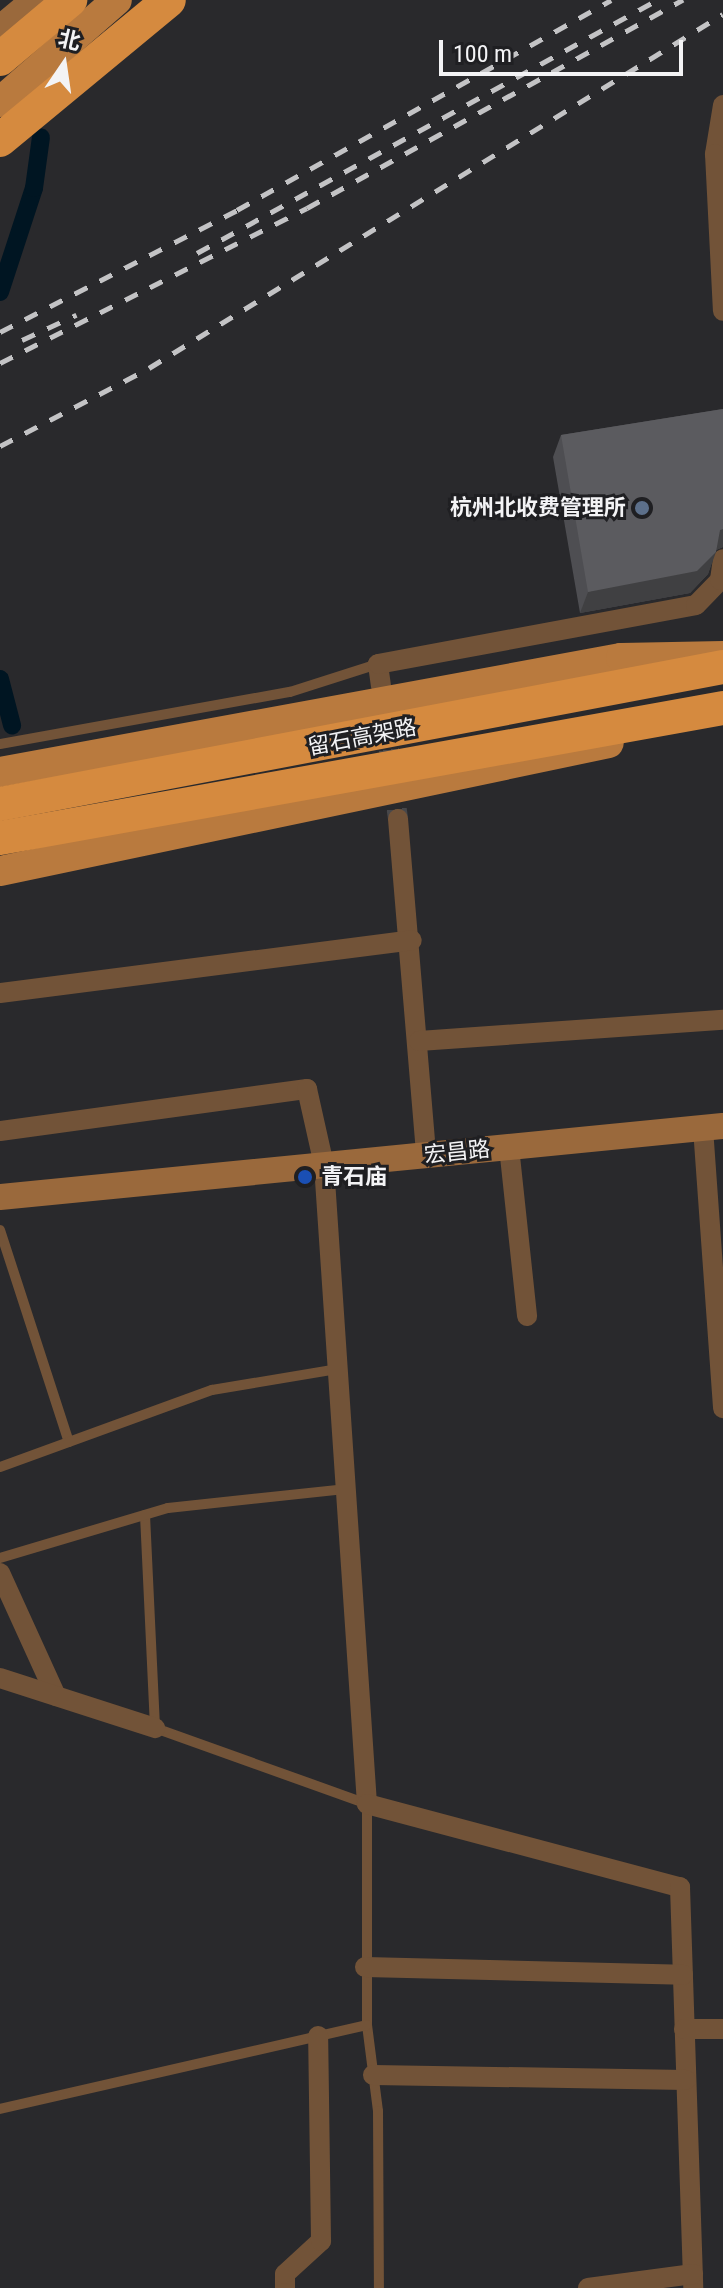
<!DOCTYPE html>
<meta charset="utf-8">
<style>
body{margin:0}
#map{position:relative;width:723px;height:2288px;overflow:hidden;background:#29292c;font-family:"Roboto Condensed","Noto Sans SC",sans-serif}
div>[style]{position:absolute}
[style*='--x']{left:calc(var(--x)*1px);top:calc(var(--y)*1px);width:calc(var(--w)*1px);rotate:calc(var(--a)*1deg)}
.canal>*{height:18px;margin:-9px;padding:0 9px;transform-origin:9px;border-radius:9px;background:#001522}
.street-tunnel>*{height:20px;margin-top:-10px;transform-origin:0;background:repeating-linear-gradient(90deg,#47474a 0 20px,transparent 0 30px)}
.lane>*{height:10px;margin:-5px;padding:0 5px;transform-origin:5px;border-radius:5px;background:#725338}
.street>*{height:20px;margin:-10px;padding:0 10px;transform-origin:10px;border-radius:10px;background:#725338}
.secondary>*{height:26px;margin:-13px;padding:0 13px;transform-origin:13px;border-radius:13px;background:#9a693c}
.primary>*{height:30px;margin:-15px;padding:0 15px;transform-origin:15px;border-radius:15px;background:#b97a3e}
.highway>*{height:34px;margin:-17px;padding:0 17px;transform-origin:17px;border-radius:17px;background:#d58a3f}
.rail>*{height:5px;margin-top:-2.5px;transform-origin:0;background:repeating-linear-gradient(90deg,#c3c3c5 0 14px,transparent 0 28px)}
.wall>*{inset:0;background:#4e4e52}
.shaded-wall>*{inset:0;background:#404042}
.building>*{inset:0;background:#5b5b5f}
.dots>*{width:22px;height:22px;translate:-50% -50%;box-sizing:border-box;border:4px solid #1f1f22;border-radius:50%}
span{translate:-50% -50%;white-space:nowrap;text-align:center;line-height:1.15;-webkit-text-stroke:6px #1f1f22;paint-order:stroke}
.poi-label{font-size:22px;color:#f3f3f5;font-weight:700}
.right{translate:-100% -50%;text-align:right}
.left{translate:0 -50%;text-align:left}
.street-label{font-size:22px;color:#f3f3f5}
.north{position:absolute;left:24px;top:24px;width:80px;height:80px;-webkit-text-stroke:6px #1f1f22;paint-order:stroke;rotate:13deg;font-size:22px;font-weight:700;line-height:32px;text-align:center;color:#f3f3f5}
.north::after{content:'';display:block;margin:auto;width:28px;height:36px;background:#f3f3f5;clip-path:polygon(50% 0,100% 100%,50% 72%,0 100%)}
.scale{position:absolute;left:439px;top:40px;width:244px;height:36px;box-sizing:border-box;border:4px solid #f3f3f5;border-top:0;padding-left:10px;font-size:24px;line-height:28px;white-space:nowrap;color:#f3f3f5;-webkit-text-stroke:6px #1f1f22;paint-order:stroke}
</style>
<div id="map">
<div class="canal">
<div style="--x:0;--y:292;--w:109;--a:-71.9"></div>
<div style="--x:34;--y:188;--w:51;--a:-82.2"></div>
<div style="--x:0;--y:679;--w:48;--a:75.4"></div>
</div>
<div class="street-tunnel">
<div style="--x:385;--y:720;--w:100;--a:82.5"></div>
</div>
<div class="lane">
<div style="--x:0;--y:744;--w:295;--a:-10.2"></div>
<div style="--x:290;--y:692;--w:92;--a:-17.7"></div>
<div style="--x:0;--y:1230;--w:223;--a:72"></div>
<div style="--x:0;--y:1467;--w:226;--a:-20"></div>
<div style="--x:212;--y:1390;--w:128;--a:-9.5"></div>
<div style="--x:145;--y:1515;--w:213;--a:87.3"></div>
<div style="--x:155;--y:1728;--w:225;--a:19.7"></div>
<div style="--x:367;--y:1804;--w:221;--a:90"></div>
<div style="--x:367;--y:2025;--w:87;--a:82.7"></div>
<div style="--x:378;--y:2111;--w:177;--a:89.7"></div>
<div style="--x:0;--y:1558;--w:175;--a:-16.6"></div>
<div style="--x:168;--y:1508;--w:180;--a:-6.1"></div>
<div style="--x:0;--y:2109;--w:376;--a:-12.9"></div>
</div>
<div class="street">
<div style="--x:723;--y:105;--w:50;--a:99.3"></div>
<div style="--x:715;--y:154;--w:157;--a:87.1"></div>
<div style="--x:381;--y:686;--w:22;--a:-98"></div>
<div style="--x:378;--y:664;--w:323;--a:-10.5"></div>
<div style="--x:696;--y:605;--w:35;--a:-46"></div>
<div style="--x:720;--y:580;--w:21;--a:-82"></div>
<div style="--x:398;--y:819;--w:337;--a:85.2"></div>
<div style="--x:0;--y:993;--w:415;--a:-7.3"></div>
<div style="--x:419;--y:1041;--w:305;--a:-4"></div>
<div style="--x:703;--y:1128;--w:281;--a:85.9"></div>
<div style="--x:0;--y:1131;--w:310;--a:-7.8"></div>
<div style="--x:307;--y:1089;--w:78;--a:77.4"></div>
<div style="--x:324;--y:1165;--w:640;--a:86.15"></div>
<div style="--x:367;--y:1804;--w:324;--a:14.9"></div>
<div style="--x:680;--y:1887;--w:401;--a:88.1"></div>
<div style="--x:509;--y:1147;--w:170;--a:83.9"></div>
<div style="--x:0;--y:1573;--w:135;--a:65.5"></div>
<div style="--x:0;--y:1678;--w:163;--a:17.9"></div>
<div style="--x:365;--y:1967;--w:318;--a:1.4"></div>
<div style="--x:684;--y:2029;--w:39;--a:0"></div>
<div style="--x:373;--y:2075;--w:313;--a:0.9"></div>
<div style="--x:285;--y:2288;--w:14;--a:-90"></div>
<div style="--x:285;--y:2274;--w:49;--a:-42.5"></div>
<div style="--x:321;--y:2241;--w:205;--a:-90.8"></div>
<div style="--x:588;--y:2288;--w:106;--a:-7.6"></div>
</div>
<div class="secondary">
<div style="--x:0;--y:28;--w:44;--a:-39.5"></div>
<div style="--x:0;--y:1197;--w:726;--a:-5.61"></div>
</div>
<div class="primary">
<div style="--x:0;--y:102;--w:155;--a:-41.1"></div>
<div style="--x:0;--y:772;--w:631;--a:-10.4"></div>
<div style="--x:621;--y:658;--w:102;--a:-1.1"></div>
<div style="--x:0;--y:871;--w:622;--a:-11.87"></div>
</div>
<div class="highway">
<div style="--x:0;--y:59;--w:92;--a:-40.1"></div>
<div style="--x:0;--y:140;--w:219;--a:-39.6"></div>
<div style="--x:0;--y:804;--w:736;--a:-10.73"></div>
<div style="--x:0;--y:838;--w:735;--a:-10.19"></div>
</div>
<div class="rail">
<div style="--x:197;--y:253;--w:525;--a:-28.81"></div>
<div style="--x:0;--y:332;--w:267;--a:-27.2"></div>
<div style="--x:237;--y:210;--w:429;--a:-29.3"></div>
<div style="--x:22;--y:340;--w:60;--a:-24.8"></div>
<div style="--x:0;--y:363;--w:344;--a:-26.8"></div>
<div style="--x:307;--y:208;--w:430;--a:-29"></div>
<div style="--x:0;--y:446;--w:168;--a:-27.6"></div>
<div style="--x:149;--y:368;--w:674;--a:-31.66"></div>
</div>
<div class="wall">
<div style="clip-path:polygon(723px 409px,723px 547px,716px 550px,708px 574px,690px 593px,580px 613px,553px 457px,561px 435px)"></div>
</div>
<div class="shaded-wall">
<div style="clip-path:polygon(723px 529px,723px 547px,712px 552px,720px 530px)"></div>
<div style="clip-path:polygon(716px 552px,708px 574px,690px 593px,580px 613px,588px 592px)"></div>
</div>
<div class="building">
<div style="clip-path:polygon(723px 409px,723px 529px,720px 530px,716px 552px,697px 571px,588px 592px,561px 435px)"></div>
</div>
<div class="dots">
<div style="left:642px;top:508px;background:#5c6f8a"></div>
<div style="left:305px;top:1177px;background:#1a4fb4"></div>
</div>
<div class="poi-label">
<span class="right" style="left:626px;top:508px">杭州北收费管理所</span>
<span class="left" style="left:321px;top:1177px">青石庙</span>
</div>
<div class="street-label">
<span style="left:362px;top:737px;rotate:-11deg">留石高架路</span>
<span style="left:457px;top:1152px;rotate:-6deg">宏昌路</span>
</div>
<div class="north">北</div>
<div class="scale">100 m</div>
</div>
